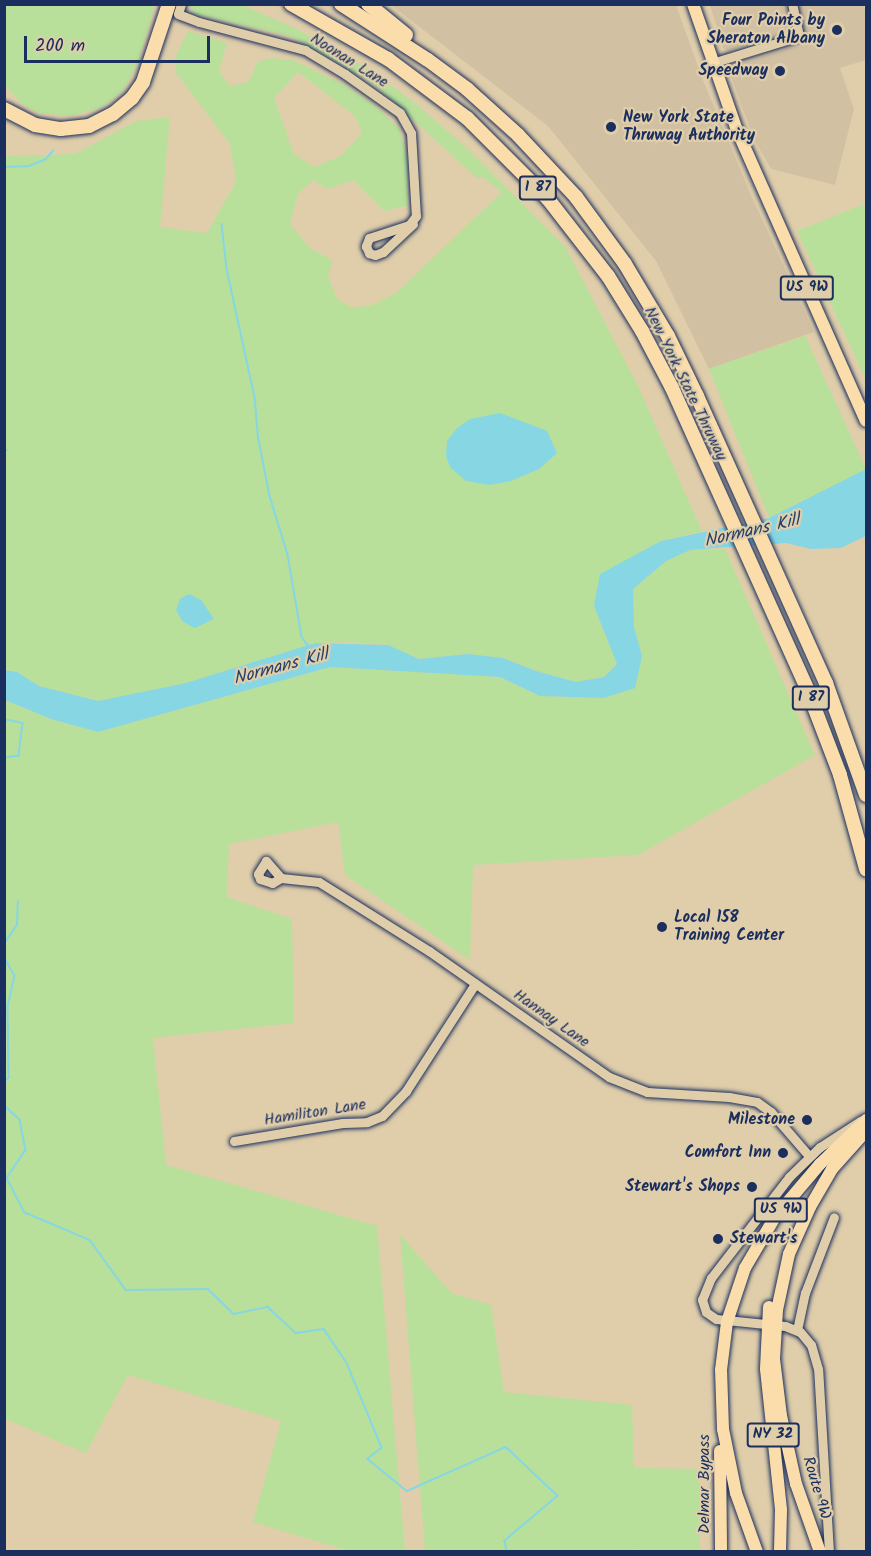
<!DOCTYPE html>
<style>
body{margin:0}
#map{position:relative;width:871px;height:1556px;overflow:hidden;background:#e0ceab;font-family:Kalam,sans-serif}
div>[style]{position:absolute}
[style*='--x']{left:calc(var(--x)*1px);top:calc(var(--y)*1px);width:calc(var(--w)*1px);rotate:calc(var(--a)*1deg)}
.built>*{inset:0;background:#d2c0a2}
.green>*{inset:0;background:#b8e09b}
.water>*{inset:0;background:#87d6e3}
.stream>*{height:1.5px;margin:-0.75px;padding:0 0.75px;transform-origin:0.75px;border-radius:0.75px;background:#87d6e3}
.roads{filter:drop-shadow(0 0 2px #1b2f5e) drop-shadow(0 0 2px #1b2f5e)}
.minor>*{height:9px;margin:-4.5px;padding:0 4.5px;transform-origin:4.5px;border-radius:4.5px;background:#e0ceab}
.major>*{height:12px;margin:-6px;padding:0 6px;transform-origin:6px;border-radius:6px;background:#fbddab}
.highway>*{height:14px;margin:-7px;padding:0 7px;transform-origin:7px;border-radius:7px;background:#fbddab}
.dots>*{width:16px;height:16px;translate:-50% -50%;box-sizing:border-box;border:3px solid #e0ceab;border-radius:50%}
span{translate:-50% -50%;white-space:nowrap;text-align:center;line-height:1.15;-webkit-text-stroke:4.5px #e0ceab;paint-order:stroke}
.shield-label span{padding:2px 4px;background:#e0ceab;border:2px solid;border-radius:4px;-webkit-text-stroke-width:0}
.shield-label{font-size:15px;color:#1b2f5e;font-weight:700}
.poi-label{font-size:16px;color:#1b2f5e;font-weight:700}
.right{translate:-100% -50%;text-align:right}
.left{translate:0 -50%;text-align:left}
.street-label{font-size:16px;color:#1b2f5e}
.water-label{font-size:18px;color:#26406b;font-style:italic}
.frame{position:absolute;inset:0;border:6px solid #1b2f5e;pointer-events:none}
.scale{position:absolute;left:24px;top:36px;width:186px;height:27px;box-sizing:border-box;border:3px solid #1b2f5e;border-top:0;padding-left:8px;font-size:18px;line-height:21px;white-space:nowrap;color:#1b2f5e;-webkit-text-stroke:4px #e0ceab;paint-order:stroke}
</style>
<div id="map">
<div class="built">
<div style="clip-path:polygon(391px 5px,676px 5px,703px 80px,750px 193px,814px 332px,709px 369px,656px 261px,548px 126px)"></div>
<div style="clip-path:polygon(710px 5px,786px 5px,793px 35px,761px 44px,758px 41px,728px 51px,723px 48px)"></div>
<div style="clip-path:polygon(794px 5px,864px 5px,866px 14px,866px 60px,840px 68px,854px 109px,835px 185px,771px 169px,754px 139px,728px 68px,789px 48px,805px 46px)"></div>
</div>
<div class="green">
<div style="clip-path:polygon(4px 5px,5px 4px,155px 5px,138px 62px,123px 91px,102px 107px,71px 116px,38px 113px,21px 103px,5px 85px)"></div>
<div style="clip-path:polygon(evenodd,189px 5px,242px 5px,295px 28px,371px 70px,416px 104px,469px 150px,566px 248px,638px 386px,702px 531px,661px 541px,594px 606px,617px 664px,604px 677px,576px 682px,536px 671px,503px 658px,468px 654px,419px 659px,388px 645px,350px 642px,316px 643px,186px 683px,98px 701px,39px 686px,17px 672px,5px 670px,4px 156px,75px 154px,136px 121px,170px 117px,160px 227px,207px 233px,236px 182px,230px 144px,176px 73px,175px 58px,188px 31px,227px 43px,219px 71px,230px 86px,248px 82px,258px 62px,270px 58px,293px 60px,343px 84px,374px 105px,399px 128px,408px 160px,407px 206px,384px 211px,353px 180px,328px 189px,313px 180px,298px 194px,290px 224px,310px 248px,332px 260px,328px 277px,337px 299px,351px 307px,370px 306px,396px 293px,502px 192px,484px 178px,477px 178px,376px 86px,334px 60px,290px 36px,195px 14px,189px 5px,298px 72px,355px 116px,362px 133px,342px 155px,315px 167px,294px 154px,274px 98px,298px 72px)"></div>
<div style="clip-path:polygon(864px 204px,866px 211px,866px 380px,797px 231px)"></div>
<div style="clip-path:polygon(805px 336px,866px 469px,769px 518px,709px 369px)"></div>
<div style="clip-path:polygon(725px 549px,815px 755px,638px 855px,473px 865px,470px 960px,345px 875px,338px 822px,229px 844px,227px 897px,292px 919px,294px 1023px,153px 1038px,166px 1165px,377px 1226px,405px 1551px,349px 1551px,253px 1522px,281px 1421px,128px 1375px,86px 1453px,5px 1419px,4px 700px,51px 719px,98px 732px,330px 667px,500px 677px,540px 696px,604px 698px,642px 656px,634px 627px,633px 589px,666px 561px,690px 550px)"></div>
<div style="clip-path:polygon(400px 1234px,451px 1293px,491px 1305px,504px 1392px,632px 1405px,634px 1468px,699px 1469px,700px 1551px,644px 1552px,639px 1549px,615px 1552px,425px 1551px)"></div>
</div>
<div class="water">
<div style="clip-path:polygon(500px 413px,547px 431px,557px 453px,539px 469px,511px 481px,489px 485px,466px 481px,450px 467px,446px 456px,447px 441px,457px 428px,470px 419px)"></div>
<div style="clip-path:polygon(866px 469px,866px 536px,841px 548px,811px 549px,786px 543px,690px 550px,666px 561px,633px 589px,634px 627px,642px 656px,635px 688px,604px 698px,540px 696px,500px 677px,330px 667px,98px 732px,51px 719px,5px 700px,4px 670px,17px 672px,39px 686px,98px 701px,186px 683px,315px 643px,388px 645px,419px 659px,468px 654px,503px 658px,536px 671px,576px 682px,604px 677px,617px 664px,594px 606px,600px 574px,661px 541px,769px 518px)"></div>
<div style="clip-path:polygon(189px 594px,201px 600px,214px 619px,195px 628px,183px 622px,176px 610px,180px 599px)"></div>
</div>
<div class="stream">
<div style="--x:4;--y:167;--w:25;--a:-2"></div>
<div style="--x:29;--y:166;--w:18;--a:-22"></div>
<div style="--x:46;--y:159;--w:11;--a:-49"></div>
<div style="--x:222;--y:224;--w:45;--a:83.7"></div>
<div style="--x:227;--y:269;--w:131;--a:77.7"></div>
<div style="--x:255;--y:397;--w:38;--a:85"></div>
<div style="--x:258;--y:435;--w:62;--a:78.9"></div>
<div style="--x:270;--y:496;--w:62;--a:73"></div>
<div style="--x:288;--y:555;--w:83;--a:80.3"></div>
<div style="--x:302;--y:637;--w:12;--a:55"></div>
<div style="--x:4;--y:453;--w:4;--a:-45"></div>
<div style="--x:4;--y:719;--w:19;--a:12"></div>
<div style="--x:23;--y:723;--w:33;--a:97"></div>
<div style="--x:19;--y:756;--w:15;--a:172"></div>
<div style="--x:4;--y:830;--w:8;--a:76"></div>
<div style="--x:4;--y:944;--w:23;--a:-56"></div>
<div style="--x:17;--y:925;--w:23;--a:-88"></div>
<div style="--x:4;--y:957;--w:22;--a:60"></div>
<div style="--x:15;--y:976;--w:31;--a:103"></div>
<div style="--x:8;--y:1006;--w:72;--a:89.2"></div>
<div style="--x:9;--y:1078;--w:6;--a:141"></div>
<div style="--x:4;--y:1105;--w:22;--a:43"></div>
<div style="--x:20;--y:1120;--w:31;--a:79"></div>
<div style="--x:26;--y:1150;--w:34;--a:124"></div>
<div style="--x:7;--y:1178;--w:38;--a:63"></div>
<div style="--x:24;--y:1212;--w:72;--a:23"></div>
<div style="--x:90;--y:1240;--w:62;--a:54.2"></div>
<div style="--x:126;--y:1290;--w:82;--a:-0.7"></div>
<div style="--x:208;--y:1289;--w:36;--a:44"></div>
<div style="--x:234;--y:1314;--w:35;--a:-12"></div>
<div style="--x:268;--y:1307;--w:38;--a:43"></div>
<div style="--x:296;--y:1333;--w:28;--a:-8"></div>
<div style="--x:324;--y:1329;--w:41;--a:55.9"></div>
<div style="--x:347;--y:1363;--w:92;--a:67.6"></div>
<div style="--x:382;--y:1448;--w:18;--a:142"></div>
<div style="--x:368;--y:1459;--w:50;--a:39.4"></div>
<div style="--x:407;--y:1491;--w:108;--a:-24"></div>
<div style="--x:506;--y:1447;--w:71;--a:43.3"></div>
<div style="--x:558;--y:1496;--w:70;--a:139.7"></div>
<div style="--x:505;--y:1541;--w:11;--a:80"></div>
</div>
<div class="roads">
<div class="minor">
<div style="--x:181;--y:4;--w:10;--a:107"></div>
<div style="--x:178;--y:14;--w:22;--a:21"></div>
<div style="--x:199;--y:22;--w:110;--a:14.8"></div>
<div style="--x:305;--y:50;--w:47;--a:31"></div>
<div style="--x:345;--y:74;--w:67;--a:35.3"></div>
<div style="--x:400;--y:113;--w:23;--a:61"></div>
<div style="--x:411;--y:133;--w:83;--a:86.6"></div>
<div style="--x:416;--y:216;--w:11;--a:128"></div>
<div style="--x:409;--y:225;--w:42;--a:162"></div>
<div style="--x:369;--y:238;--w:9;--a:111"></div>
<div style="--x:366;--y:246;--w:8;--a:67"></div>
<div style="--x:369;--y:253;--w:6;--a:18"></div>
<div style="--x:375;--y:255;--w:9;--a:-21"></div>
<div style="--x:383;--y:252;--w:41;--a:-43"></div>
<div style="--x:712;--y:63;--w:91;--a:-17.2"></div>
<div style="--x:799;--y:36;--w:33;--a:-102"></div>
<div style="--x:281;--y:878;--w:23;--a:-131"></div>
<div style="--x:266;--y:861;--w:15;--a:122"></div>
<div style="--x:258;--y:874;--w:5;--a:68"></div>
<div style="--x:260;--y:879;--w:13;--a:18"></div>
<div style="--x:272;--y:883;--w:10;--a:-29"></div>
<div style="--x:281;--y:878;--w:38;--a:6"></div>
<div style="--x:319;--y:882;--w:130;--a:32.1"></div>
<div style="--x:429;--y:951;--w:220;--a:35"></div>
<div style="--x:609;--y:1077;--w:41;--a:21.5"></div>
<div style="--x:647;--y:1092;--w:82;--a:3.5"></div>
<div style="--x:729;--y:1097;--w:28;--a:10"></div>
<div style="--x:757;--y:1102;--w:17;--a:36"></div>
<div style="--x:771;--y:1112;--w:58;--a:49.2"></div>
<div style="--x:234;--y:1141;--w:110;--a:-9.4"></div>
<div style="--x:343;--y:1123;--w:24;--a:-2"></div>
<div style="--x:367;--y:1122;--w:16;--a:-22"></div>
<div style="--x:382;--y:1116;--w:35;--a:-46"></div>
<div style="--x:406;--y:1091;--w:127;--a:-57.2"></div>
<div style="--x:797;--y:1330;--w:38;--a:-78"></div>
<div style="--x:805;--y:1293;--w:81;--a:-69.1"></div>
<div style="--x:829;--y:1552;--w:183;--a:-93.4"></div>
<div style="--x:818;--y:1369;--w:25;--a:-106"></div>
<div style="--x:811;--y:1345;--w:17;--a:-130"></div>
<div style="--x:800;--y:1332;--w:16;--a:-158"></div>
<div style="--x:785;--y:1326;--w:69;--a:-174.2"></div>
<div style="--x:716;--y:1319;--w:12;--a:-145"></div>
<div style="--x:706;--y:1312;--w:13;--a:-108"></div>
<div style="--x:702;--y:1300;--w:24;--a:-68"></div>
<div style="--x:711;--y:1278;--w:128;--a:-52.3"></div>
<div style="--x:789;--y:1177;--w:43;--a:-44.1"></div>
<div style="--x:820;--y:1147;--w:48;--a:-33"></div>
</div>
<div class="major">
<div style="--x:693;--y:4;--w:133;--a:70.8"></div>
<div style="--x:737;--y:130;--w:318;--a:66.1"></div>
<div style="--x:769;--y:1307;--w:62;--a:92.8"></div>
<div style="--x:766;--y:1369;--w:142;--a:83.9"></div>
<div style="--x:781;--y:1510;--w:42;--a:91.4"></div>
<div style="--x:720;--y:1451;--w:101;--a:89.4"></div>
<div style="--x:757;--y:1552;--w:63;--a:-109.6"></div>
<div style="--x:736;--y:1493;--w:65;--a:-101.5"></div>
<div style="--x:723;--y:1429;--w:59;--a:-91.9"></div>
<div style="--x:721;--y:1370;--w:48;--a:-82.9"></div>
<div style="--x:727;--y:1322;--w:57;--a:-71.6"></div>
<div style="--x:745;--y:1268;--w:59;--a:-59.5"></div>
<div style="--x:775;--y:1217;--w:70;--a:-49.7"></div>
<div style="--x:820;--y:1164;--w:64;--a:-43.7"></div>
<div style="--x:820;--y:1552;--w:72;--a:-109.4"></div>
<div style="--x:796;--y:1484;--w:70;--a:-102.4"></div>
<div style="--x:781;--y:1416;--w:57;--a:-97"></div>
<div style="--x:774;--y:1359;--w:49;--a:-86.5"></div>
<div style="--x:777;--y:1310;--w:57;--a:-77.9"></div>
<div style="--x:789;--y:1254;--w:51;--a:-65.9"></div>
<div style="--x:810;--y:1207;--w:44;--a:-59.9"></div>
<div style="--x:832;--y:1169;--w:51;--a:-48.2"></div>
</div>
<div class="highway">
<div style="--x:291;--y:4;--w:112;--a:29.6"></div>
<div style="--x:388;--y:59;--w:99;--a:36.8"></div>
<div style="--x:467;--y:118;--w:115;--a:45"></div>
<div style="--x:548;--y:199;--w:98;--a:52.1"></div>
<div style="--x:608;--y:276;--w:65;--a:58.3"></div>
<div style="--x:642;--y:331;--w:64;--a:62.2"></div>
<div style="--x:672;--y:388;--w:332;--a:65.8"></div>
<div style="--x:808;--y:691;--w:90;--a:69.1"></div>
<div style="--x:840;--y:775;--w:98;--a:74.5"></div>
<div style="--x:341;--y:4;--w:103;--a:32.8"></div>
<div style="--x:428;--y:60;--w:49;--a:36.6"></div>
<div style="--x:467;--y:89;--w:69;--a:42"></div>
<div style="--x:518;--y:135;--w:85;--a:46.9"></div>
<div style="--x:576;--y:197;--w:83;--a:53.8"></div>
<div style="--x:625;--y:264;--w:84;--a:59.2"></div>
<div style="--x:668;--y:336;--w:67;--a:64.2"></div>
<div style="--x:697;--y:396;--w:315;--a:65.8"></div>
<div style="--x:826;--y:683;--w:119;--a:70.3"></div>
<div style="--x:368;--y:4;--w:49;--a:39.2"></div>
<div style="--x:4;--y:109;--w:35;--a:27"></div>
<div style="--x:35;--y:125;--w:26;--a:9"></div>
<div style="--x:61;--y:129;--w:28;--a:-6"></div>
<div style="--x:89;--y:126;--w:27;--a:-27"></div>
<div style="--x:113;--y:114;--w:25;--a:-40"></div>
<div style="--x:132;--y:98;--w:19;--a:-55"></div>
<div style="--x:143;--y:82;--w:82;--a:-71.6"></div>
</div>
</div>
<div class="dots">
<div style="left:837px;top:30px;background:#1b2f5e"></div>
<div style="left:780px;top:71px;background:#1b2f5e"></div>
<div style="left:611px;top:127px;background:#1b2f5e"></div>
<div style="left:662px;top:927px;background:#1b2f5e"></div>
<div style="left:807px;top:1120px;background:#1b2f5e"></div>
<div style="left:783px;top:1153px;background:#1b2f5e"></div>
<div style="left:752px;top:1187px;background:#1b2f5e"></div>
<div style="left:718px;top:1239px;background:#1b2f5e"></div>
</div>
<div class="shield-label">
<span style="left:538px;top:188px">I 87</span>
<span style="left:807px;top:288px">US 9W</span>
<span style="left:811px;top:698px">I 87</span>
<span style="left:781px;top:1210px">US 9W</span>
<span style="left:773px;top:1435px">NY 32</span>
</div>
<div class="poi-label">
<span class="right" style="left:825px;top:30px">Four Points by<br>Sheraton Albany</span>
<span class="right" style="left:768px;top:71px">Speedway</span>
<span class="left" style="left:623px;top:127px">New York State<br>Thruway Authority</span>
<span class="left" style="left:674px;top:927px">Local 158<br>Training Center</span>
<span class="right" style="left:795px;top:1120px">Milestone</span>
<span class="right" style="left:771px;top:1153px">Comfort Inn</span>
<span class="right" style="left:740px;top:1187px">Stewart's Shops</span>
<span class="left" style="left:730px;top:1239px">Stewart's</span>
</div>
<div class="street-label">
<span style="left:349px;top:61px;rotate:32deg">Noonan Lane</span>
<span style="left:685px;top:384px;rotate:64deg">New York State Thruway</span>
<span style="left:551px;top:1019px;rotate:35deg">Hannay Lane</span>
<span style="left:315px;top:1113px;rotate:-9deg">Hamiliton Lane</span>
<span style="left:705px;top:1484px;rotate:-90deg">Delmar Bypass</span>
<span style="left:816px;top:1488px;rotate:73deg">Route 9W</span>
</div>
<div class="water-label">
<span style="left:752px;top:532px;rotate:-13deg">Normans Kill</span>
<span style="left:281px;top:668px;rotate:-15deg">Normans Kill</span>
</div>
<div class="frame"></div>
<div class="scale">200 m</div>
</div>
